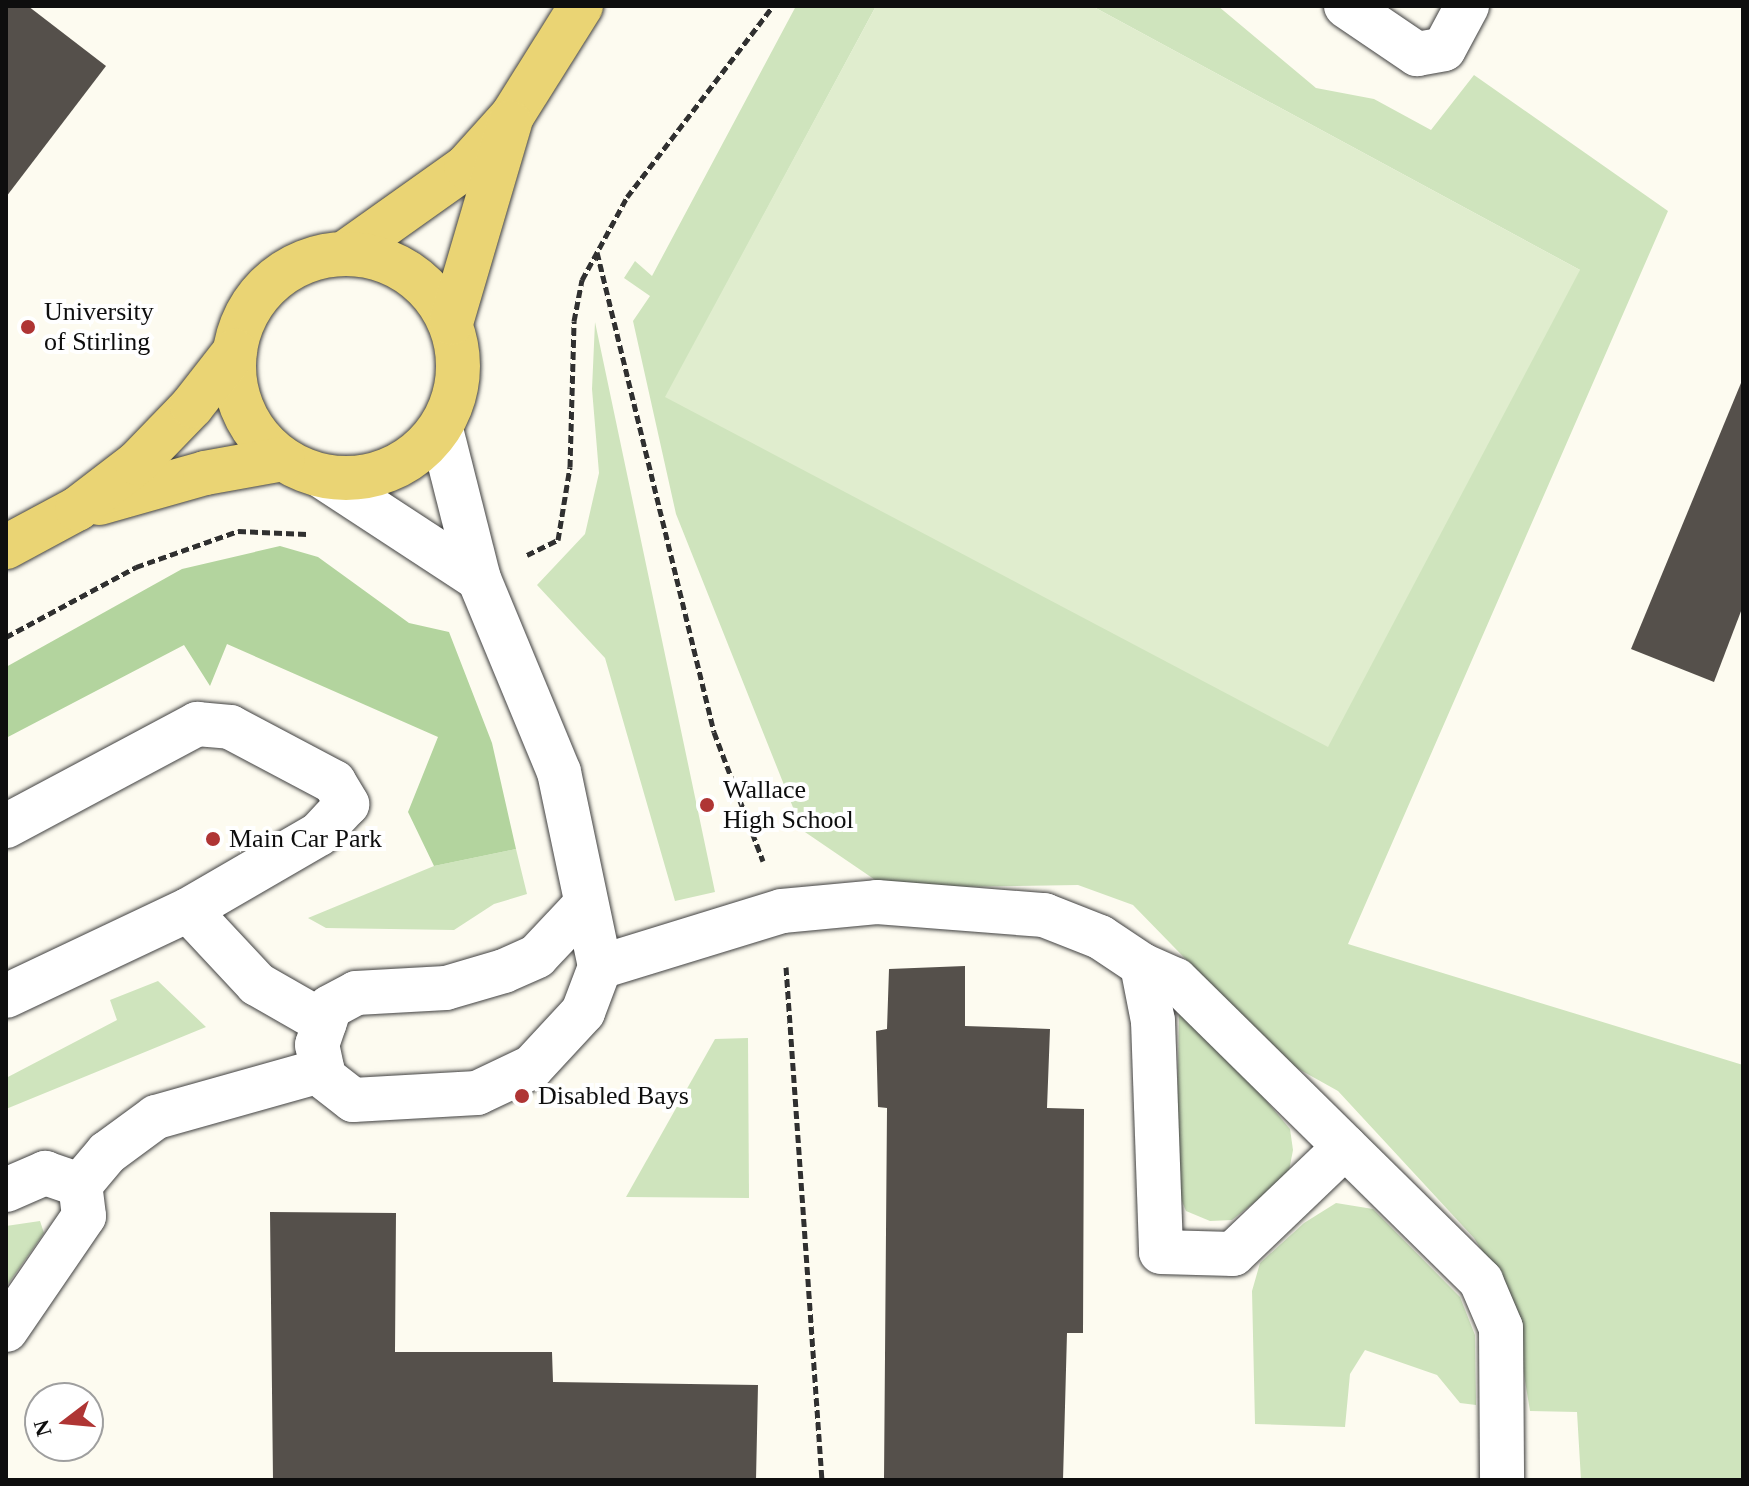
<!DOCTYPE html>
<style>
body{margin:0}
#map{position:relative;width:1749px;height:1486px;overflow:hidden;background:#fdfbf0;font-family:"Times New Roman",serif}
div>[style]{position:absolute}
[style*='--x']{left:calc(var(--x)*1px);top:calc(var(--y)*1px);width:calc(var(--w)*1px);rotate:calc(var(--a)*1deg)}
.green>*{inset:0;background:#cfe4bd}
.forest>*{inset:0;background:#b3d49e}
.pitch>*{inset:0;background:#e0edce}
.building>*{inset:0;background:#55504b}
.path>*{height:5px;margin-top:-2.5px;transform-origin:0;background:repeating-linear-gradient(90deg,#303030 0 8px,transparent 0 12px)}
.roads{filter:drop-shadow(0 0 2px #414141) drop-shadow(0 0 2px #414141)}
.minor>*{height:44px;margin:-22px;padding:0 22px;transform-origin:22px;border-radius:22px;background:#fff}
.major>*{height:44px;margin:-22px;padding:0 22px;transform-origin:22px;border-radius:22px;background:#ead474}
.major>.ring{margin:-22px;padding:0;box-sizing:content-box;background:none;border:44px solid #ead474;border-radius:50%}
.dots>*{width:22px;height:22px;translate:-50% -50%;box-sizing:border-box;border:4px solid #fff;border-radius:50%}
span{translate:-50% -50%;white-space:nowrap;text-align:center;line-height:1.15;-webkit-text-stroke:8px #fff;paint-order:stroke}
.poi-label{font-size:26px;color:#0e0e0e}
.left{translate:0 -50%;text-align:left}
.frame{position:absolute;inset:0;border:8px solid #0e0e0e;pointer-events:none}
.north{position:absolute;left:24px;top:1382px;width:80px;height:80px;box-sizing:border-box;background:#fff;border:2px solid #9f9f9f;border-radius:50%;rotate:254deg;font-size:22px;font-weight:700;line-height:32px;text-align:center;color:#0e0e0e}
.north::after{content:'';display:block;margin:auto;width:28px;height:36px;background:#af3534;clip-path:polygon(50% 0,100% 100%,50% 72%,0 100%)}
</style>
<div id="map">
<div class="green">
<div style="clip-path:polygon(796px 6px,876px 6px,666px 397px,1580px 270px,1092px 6px,1218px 6px,1316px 88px,1374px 99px,1431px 130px,1474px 75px,1668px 211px,1348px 944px,1743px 1065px,1743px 1480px,1581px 1480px,1577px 1412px,1530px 1411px,1511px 1296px,1474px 1238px,1338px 1091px,1286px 1062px,1133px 905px,1078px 885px,887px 888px,802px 830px,676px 514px,633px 321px,650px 296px,624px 278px,635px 261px,652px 276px)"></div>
<div style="clip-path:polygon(595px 322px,715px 892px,675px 901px,605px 658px,537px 585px,585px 534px,599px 473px,592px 389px)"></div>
<div style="clip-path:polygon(516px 849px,527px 894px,494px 904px,454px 930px,326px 928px,308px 918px,434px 866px)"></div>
<div style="clip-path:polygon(158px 981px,206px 1027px,6px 1109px,6px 1078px,117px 1020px,110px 1000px)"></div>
<div style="clip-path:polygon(1179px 1013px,1232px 1060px,1290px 1129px,1293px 1150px,1288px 1176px,1232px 1220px,1210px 1221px,1186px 1211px,1176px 1187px)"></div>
<div style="clip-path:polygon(748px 1038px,749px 1198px,626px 1197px,715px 1039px)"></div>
<div style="clip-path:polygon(1336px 1203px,1373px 1209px,1460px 1297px,1475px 1335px,1476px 1405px,1460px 1403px,1437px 1375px,1365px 1350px,1350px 1374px,1345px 1427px,1255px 1424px,1252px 1291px,1260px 1263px,1304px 1223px)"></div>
<div style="clip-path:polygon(40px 1221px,44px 1233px,6px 1287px,6px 1226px)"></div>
</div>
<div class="forest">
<div style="clip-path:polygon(280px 546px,318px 557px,409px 623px,449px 632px,492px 743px,516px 849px,434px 866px,408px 812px,438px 737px,227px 644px,210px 686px,184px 645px,6px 738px,6px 667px,182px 569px)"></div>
</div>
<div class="pitch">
<div style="clip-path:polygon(876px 6px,1092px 6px,1580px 270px,1328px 747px,665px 397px)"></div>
</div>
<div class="building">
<div style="clip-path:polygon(6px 6px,28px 6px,106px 66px,6px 197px)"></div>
<div style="clip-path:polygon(1741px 383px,1743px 606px,1714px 682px,1631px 649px)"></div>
<div style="clip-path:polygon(965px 966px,965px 1026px,1050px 1029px,1047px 1108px,1084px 1109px,1083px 1333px,1067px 1333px,1063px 1480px,884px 1480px,887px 1108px,878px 1107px,876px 1031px,887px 1029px,889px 969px)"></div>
<div style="clip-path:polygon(270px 1212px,396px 1213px,395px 1352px,552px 1352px,553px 1382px,758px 1385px,756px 1480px,273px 1480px)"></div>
</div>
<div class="path">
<div style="--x:597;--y:252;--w:494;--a:76.3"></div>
<div style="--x:714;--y:732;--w:138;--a:69.2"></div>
<div style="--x:527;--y:555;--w:34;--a:-26"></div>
<div style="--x:558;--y:540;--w:74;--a:-80.7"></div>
<div style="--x:570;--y:467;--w:146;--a:-88.4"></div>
<div style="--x:574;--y:321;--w:42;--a:-79"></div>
<div style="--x:582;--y:280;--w:94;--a:-61.5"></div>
<div style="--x:627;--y:197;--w:240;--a:-52.6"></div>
<div style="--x:6;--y:637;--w:148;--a:-28.3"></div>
<div style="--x:136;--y:567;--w:108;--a:-19.4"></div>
<div style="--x:238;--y:531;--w:69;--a:2.5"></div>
<div style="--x:786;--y:967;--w:514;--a:85.99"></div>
</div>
<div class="roads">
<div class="minor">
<div style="--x:1346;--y:6;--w:86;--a:34.1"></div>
<div style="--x:1417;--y:54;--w:27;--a:-10"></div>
<div style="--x:1444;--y:49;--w:49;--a:-61.9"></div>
<div style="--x:441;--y:429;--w:155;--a:75.8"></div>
<div style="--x:479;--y:579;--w:209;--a:67.5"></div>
<div style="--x:559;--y:772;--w:199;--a:78.1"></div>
<div style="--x:600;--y:967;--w:48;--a:110.7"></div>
<div style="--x:583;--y:1012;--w:75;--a:132.8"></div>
<div style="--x:532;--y:1067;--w:61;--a:154.7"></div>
<div style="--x:477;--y:1093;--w:124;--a:176.8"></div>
<div style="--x:353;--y:1100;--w:37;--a:-142"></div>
<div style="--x:324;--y:1077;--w:33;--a:-102"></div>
<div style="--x:317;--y:1045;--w:40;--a:-71.1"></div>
<div style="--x:330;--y:1007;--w:30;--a:-28"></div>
<div style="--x:356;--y:993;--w:90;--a:-3.2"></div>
<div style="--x:446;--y:988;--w:60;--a:-16.3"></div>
<div style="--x:504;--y:971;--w:36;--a:-24"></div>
<div style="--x:537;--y:956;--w:70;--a:-46.7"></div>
<div style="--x:323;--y:477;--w:186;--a:33.2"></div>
<div style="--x:6;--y:826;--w:217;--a:-28.1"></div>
<div style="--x:197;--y:724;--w:33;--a:5"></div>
<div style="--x:230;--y:727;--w:118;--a:27.9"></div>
<div style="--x:334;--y:782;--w:26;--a:59"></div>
<div style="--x:347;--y:804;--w:41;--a:133"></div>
<div style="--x:319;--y:834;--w:151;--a:149.9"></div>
<div style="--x:188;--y:910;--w:201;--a:154.7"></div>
<div style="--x:188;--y:910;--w:101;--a:47"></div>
<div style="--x:257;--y:984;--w:78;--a:29.8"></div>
<div style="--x:1142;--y:965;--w:37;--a:24"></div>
<div style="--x:1176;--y:980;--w:429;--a:44.6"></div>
<div style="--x:1481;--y:1281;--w:51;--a:66.9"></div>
<div style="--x:1501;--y:1328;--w:152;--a:89.6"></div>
<div style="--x:600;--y:967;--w:190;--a:-17.1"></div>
<div style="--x:782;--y:911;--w:95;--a:-5.4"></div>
<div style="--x:877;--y:902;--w:168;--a:4.5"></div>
<div style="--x:1044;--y:915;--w:60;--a:21.4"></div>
<div style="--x:1100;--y:937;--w:50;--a:33.7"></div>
<div style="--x:1142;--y:965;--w:57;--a:78.9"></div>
<div style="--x:1153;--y:1021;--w:231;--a:88"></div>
<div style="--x:1161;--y:1252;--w:72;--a:1.6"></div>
<div style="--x:1233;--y:1254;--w:155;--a:-43.7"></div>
<div style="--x:6;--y:1190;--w:43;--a:-23.6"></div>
<div style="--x:45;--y:1173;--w:37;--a:19"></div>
<div style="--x:6;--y:1330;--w:138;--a:-55.6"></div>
<div style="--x:84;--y:1216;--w:31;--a:-97"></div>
<div style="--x:80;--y:1185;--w:42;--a:-49.8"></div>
<div style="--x:107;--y:1153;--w:61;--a:-36.3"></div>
<div style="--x:156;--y:1117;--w:173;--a:-15.7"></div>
</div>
<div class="major">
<div style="--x:345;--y:253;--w:148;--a:-35.4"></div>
<div style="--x:466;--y:167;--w:69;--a:-48"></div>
<div style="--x:512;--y:116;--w:130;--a:-57.9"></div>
<div class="ring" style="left:234px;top:254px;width:180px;height:180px"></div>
<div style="--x:451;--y:323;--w:209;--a:-73.6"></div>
<div style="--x:99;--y:503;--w:110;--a:-15.8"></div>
<div style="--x:205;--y:473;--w:79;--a:-10.2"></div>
<div style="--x:6;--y:547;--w:81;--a:-28.2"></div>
<div style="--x:77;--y:509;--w:76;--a:-37.5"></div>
<div style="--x:137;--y:463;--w:79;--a:-46"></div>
<div style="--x:192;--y:406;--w:70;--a:-52"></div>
</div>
</div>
<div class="dots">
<div style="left:28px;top:327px;background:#af3534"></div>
<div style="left:707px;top:805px;background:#af3534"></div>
<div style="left:213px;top:839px;background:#af3534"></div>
<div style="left:522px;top:1096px;background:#af3534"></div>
</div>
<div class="poi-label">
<span class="left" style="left:44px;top:327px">University<br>of Stirling</span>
<span class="left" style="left:723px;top:805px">Wallace<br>High School</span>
<span class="left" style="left:229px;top:839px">Main Car Park</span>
<span class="left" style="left:538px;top:1096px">Disabled Bays</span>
</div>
<div class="frame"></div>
<div class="north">N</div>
</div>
